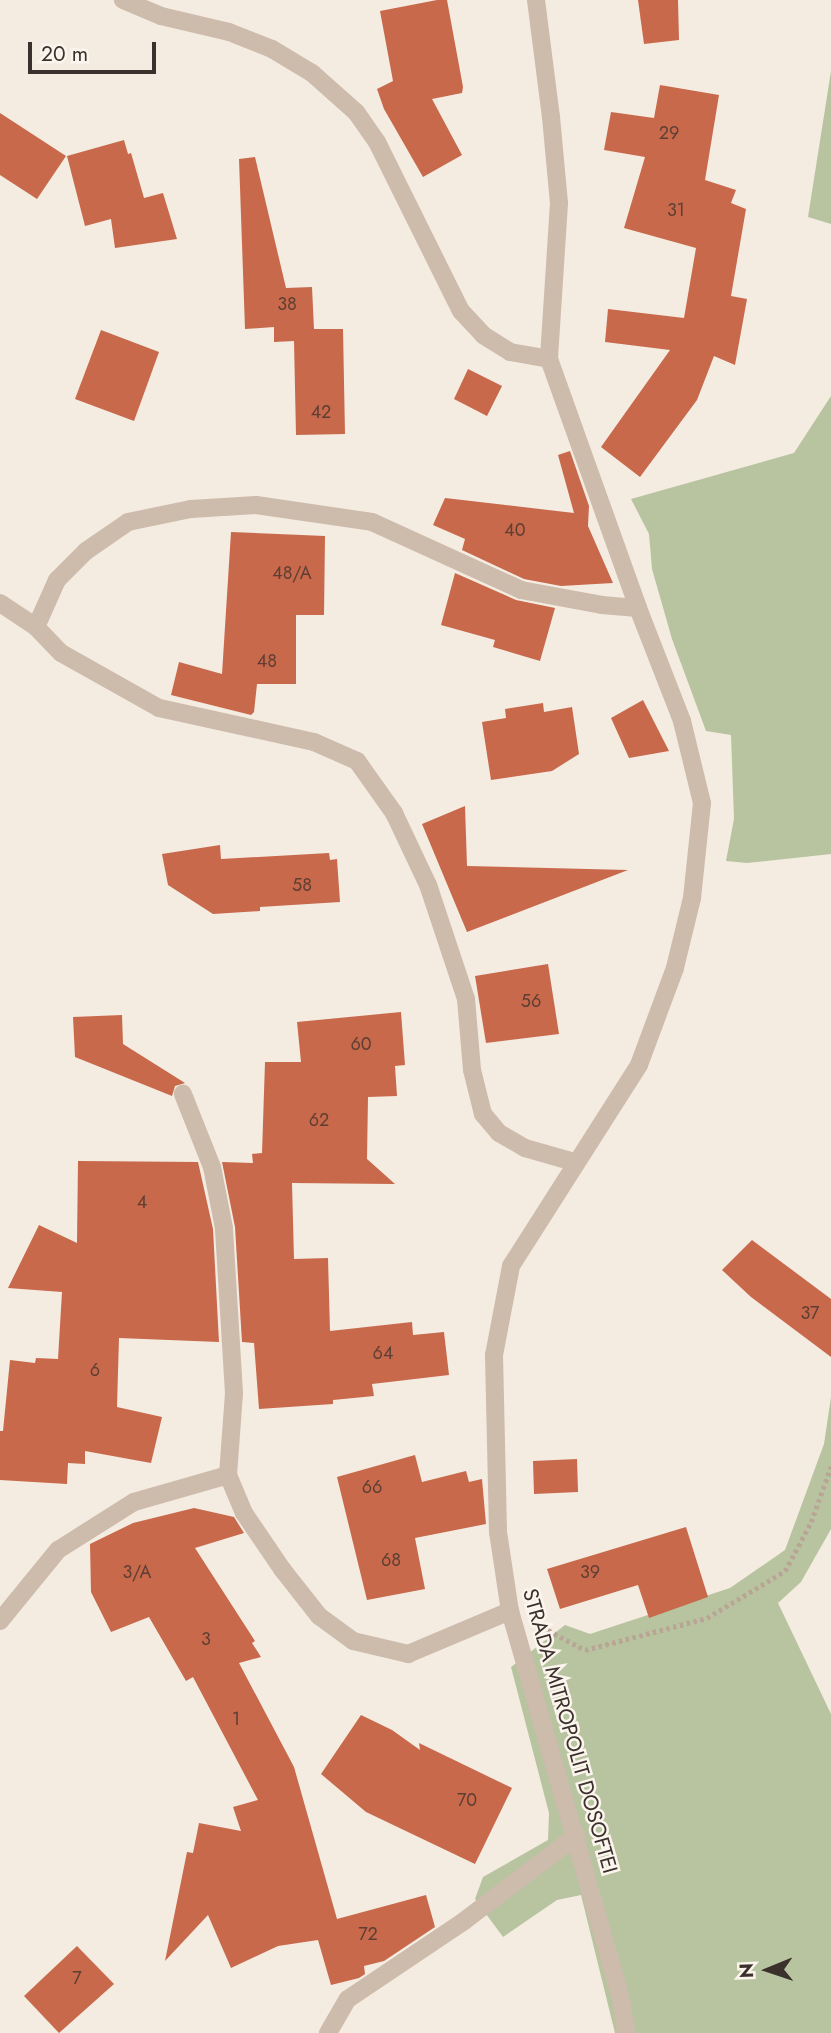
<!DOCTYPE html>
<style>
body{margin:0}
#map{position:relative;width:831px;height:2033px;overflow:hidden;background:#f4ebe1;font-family:Jost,sans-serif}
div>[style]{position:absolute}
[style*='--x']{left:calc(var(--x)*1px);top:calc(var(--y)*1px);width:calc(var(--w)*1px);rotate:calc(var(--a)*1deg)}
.green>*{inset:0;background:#b8c4a0}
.building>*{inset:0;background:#c8694b}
.path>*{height:4.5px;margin-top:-2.25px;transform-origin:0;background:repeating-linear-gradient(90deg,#b9a596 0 3.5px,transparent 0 7px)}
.minor>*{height:18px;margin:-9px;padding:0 9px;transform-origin:9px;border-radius:9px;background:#cdbbac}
span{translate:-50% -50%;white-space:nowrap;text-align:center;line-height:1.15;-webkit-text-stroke:5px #fbf5ee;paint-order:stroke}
.number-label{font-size:18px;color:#5e3e33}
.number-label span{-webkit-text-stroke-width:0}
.street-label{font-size:21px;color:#3b302b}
.north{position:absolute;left:733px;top:1935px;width:70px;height:70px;-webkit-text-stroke:5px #fbf5ee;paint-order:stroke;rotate:268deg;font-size:19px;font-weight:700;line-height:28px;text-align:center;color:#3b302b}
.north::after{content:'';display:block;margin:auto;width:24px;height:32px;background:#3b302b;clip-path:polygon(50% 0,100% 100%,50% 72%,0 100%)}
.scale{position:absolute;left:28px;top:42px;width:128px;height:32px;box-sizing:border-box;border:4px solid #3b302b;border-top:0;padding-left:9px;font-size:21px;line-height:24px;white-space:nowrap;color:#3b302b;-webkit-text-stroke:5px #fbf5ee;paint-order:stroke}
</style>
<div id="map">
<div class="green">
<div style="clip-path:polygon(831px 71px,831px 224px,808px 217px)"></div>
<div style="clip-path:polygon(831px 396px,831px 854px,747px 863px,726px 861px,734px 819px,731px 735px,706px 731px,672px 639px,652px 569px,649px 534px,631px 499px,794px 453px)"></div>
<div style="clip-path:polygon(831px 1397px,831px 1529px,801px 1582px,778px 1603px,831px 1714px,831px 2033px,615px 2033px,581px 1895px,557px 1900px,503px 1937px,475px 1899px,483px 1877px,548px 1840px,549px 1813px,511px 1667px,565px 1625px,590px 1634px,730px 1588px,785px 1550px,824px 1444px)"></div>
</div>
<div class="building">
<div style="clip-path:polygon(437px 0,447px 0,463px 87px,462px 93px,432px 99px,462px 155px,423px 177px,384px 109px,377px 89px,393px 81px,380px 11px)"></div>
<div style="clip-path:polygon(638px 0,678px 0,679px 40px,644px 44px)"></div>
<div style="clip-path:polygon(660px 85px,719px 95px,705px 180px,736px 190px,731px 203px,746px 209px,731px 296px,747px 299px,735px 365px,714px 356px,697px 400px,640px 477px,601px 447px,670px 350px,605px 342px,608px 309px,684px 318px,696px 248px,624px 228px,645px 157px,604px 150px,611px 112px,654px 118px)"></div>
<div style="clip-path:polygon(0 113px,66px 156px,37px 199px,0 175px)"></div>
<div style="clip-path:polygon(124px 140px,128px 154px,131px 153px,144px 198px,163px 193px,177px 239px,115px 248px,111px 219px,85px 226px,67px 156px)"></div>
<div style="clip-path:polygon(255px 157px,286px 288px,312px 287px,314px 329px,343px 329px,345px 434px,296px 435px,294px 341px,274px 342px,274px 327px,245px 329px,239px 159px)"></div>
<div style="clip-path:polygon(101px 330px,159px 352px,134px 421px,75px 399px)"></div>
<div style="clip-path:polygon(468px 369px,502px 386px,487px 416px,454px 399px)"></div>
<div style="clip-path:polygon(570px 451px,589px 506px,588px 526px,613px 583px,561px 586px,524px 579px,462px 550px,465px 539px,433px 525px,445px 498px,574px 513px,558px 455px)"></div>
<div style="clip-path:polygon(231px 532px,325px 536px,324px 615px,296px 615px,296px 684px,257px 684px,254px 712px,251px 715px,171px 695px,179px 662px,222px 674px)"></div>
<div style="clip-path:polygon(455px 573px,516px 600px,555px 608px,540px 661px,493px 647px,495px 640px,441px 625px)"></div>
<div style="clip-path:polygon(643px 700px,669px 751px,629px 758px,611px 718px)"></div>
<div style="clip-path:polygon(543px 703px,544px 712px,572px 707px,579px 754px,552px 771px,491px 780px,482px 722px,506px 718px,505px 709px)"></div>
<div style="clip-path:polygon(465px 806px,467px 866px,628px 870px,467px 932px,422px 824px)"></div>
<div style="clip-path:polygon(220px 845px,221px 859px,329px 853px,330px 860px,337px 859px,340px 902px,260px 907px,260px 911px,213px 914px,168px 885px,162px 854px)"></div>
<div style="clip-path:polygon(548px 964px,559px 1034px,486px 1043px,475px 976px)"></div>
<div style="clip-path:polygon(401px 1012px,405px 1065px,395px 1066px,397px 1096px,368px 1097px,367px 1159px,395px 1184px,292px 1183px,294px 1259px,328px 1258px,330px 1331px,412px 1322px,413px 1335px,444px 1332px,449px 1375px,372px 1384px,374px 1396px,333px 1400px,333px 1404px,259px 1409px,254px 1343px,242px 1342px,235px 1227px,222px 1162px,253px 1163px,252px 1154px,262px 1153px,265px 1062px,301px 1062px,297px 1022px)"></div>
<div style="clip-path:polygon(122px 1015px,123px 1044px,185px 1083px,175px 1086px,172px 1096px,75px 1057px,73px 1017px)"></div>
<div style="clip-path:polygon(78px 1161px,198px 1162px,213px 1229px,219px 1342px,119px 1338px,117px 1407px,162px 1417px,151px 1463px,85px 1451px,85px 1464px,68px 1463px,67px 1484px,0 1480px,0 1431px,3px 1431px,10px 1360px,35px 1363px,36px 1358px,58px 1359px,62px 1292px,8px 1288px,39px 1225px,77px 1243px)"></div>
<div style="clip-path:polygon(752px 1240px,831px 1299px,831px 1357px,751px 1297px,722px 1270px)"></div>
<div style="clip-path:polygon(415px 1455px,422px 1482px,466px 1471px,469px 1482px,482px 1479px,486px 1524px,415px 1538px,425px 1589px,367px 1600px,337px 1477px)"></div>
<div style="clip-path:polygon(577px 1459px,578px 1492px,534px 1494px,533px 1461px)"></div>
<div style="clip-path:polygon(194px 1508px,234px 1517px,244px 1533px,195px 1548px,255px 1641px,252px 1643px,261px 1657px,239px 1663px,294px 1767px,337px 1919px,426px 1895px,435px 1927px,384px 1961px,364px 1966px,365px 1974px,359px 1978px,331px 1985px,318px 1940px,278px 1946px,231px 1968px,208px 1915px,165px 1961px,187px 1852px,193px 1853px,199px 1823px,241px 1831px,233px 1807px,258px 1800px,193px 1677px,186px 1681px,149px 1617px,111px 1632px,91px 1592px,90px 1544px,133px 1523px)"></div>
<div style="clip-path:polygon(686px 1527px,708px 1597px,649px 1618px,638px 1585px,560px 1609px,547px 1569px)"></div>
<div style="clip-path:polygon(361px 1715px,392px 1730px,420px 1750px,419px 1743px,512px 1788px,475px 1864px,366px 1812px,321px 1774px)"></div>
<div style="clip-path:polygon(77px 1946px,114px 1984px,59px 2033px,24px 1996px)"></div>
</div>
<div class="path">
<div style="--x:548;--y:1630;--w:42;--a:28.4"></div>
<div style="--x:585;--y:1650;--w:126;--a:-14.7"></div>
<div style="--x:707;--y:1618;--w:91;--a:-31.1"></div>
<div style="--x:785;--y:1571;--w:55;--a:-62"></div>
<div style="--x:811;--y:1522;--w:59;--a:-70.3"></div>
</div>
<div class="minor">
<div style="--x:123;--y:0;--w:41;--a:22.8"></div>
<div style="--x:161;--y:16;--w:70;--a:13.2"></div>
<div style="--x:229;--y:32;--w:46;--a:21.6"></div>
<div style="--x:272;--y:49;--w:47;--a:31"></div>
<div style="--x:312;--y:73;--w:59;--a:41.6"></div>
<div style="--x:356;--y:112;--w:37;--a:55"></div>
<div style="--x:377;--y:142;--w:189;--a:63.6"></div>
<div style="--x:461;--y:311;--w:33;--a:47"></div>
<div style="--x:483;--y:335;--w:32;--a:32"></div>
<div style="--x:510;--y:352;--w:40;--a:10"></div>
<div style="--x:549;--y:359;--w:264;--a:70.3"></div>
<div style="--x:638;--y:608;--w:121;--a:68.7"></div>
<div style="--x:682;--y:721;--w:84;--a:76.3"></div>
<div style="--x:702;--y:803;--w:96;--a:96"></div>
<div style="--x:692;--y:898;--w:72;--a:103.7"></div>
<div style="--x:675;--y:968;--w:103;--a:110.4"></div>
<div style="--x:639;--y:1065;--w:238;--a:122.5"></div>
<div style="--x:511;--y:1266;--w:91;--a:100.8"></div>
<div style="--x:494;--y:1355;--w:177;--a:88.7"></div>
<div style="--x:498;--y:1532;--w:80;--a:81.4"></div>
<div style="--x:510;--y:1611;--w:402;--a:74"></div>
<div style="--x:621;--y:1997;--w:36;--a:82"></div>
<div style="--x:536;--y:0;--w:118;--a:82.7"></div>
<div style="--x:551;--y:117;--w:86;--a:84.7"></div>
<div style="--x:559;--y:203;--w:156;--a:93.7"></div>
<div style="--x:0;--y:603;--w:43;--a:33.7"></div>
<div style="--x:574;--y:1162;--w:51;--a:-164.1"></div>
<div style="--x:525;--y:1148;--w:30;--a:-150"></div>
<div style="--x:499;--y:1133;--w:25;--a:-130"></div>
<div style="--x:483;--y:1114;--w:45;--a:-104"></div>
<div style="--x:472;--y:1070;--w:71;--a:-94.8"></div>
<div style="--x:466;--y:999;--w:120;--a:-108.4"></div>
<div style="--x:428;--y:885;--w:80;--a:-115.3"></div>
<div style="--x:394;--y:813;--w:64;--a:-125.4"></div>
<div style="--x:357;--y:761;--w:47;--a:-156.2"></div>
<div style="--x:314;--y:742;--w:159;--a:-167.6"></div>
<div style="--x:159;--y:708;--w:112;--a:-150.7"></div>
<div style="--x:61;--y:653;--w:36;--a:-134"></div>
<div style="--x:36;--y:627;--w:51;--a:-65.9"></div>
<div style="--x:57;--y:580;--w:41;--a:-45"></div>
<div style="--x:86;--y:551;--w:51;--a:-34.6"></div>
<div style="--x:128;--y:522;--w:64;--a:-11.7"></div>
<div style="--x:191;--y:509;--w:65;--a:-3.5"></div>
<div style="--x:256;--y:505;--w:117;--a:8.3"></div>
<div style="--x:372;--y:522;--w:164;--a:24.5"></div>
<div style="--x:521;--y:590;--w:82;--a:10.5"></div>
<div style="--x:602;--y:605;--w:36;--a:5"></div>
<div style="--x:228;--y:1475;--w:41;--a:67.2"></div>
<div style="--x:244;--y:1513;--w:68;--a:55.8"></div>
<div style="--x:282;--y:1569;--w:60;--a:51.8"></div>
<div style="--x:319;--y:1616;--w:42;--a:36.3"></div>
<div style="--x:353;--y:1641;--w:57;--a:13.3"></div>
<div style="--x:408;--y:1654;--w:111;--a:-22.9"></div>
<div style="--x:0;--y:1621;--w:92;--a:-50.8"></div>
<div style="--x:58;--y:1550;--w:90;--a:-32.3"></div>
<div style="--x:134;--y:1502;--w:98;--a:-16"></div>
<div style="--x:228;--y:1475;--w:82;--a:-85.8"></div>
<div style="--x:234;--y:1393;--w:165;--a:-93.5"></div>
<div style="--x:224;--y:1228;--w:62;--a:-101.1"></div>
<div style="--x:212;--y:1167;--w:79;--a:-111.7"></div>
<div style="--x:328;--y:2033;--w:39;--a:-60"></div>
<div style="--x:348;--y:1999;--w:140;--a:-33.9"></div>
<div style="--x:464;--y:1921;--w:141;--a:-37.2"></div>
</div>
<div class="number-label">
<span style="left:669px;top:133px">29</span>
<span style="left:676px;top:210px">31</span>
<span style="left:287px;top:304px">38</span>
<span style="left:321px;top:412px">42</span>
<span style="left:515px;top:530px">40</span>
<span style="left:292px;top:573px">48/A</span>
<span style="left:267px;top:661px">48</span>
<span style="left:302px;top:885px">58</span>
<span style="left:531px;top:1001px">56</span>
<span style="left:361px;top:1044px">60</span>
<span style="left:319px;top:1120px">62</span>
<span style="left:142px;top:1202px">4</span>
<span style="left:810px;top:1313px">37</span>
<span style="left:383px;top:1353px">64</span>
<span style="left:95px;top:1370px">6</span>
<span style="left:372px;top:1487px">66</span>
<span style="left:391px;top:1560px">68</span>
<span style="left:137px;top:1572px">3/A</span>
<span style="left:590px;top:1572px">39</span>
<span style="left:206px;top:1639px">3</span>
<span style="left:236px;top:1719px">1</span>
<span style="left:467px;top:1800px">70</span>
<span style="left:368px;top:1934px">72</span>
<span style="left:77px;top:1978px">7</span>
</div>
<div class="street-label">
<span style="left:570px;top:1731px;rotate:74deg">STRADA MITROPOLIT DOSOFTEI</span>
</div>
<div class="north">N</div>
<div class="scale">20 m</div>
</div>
